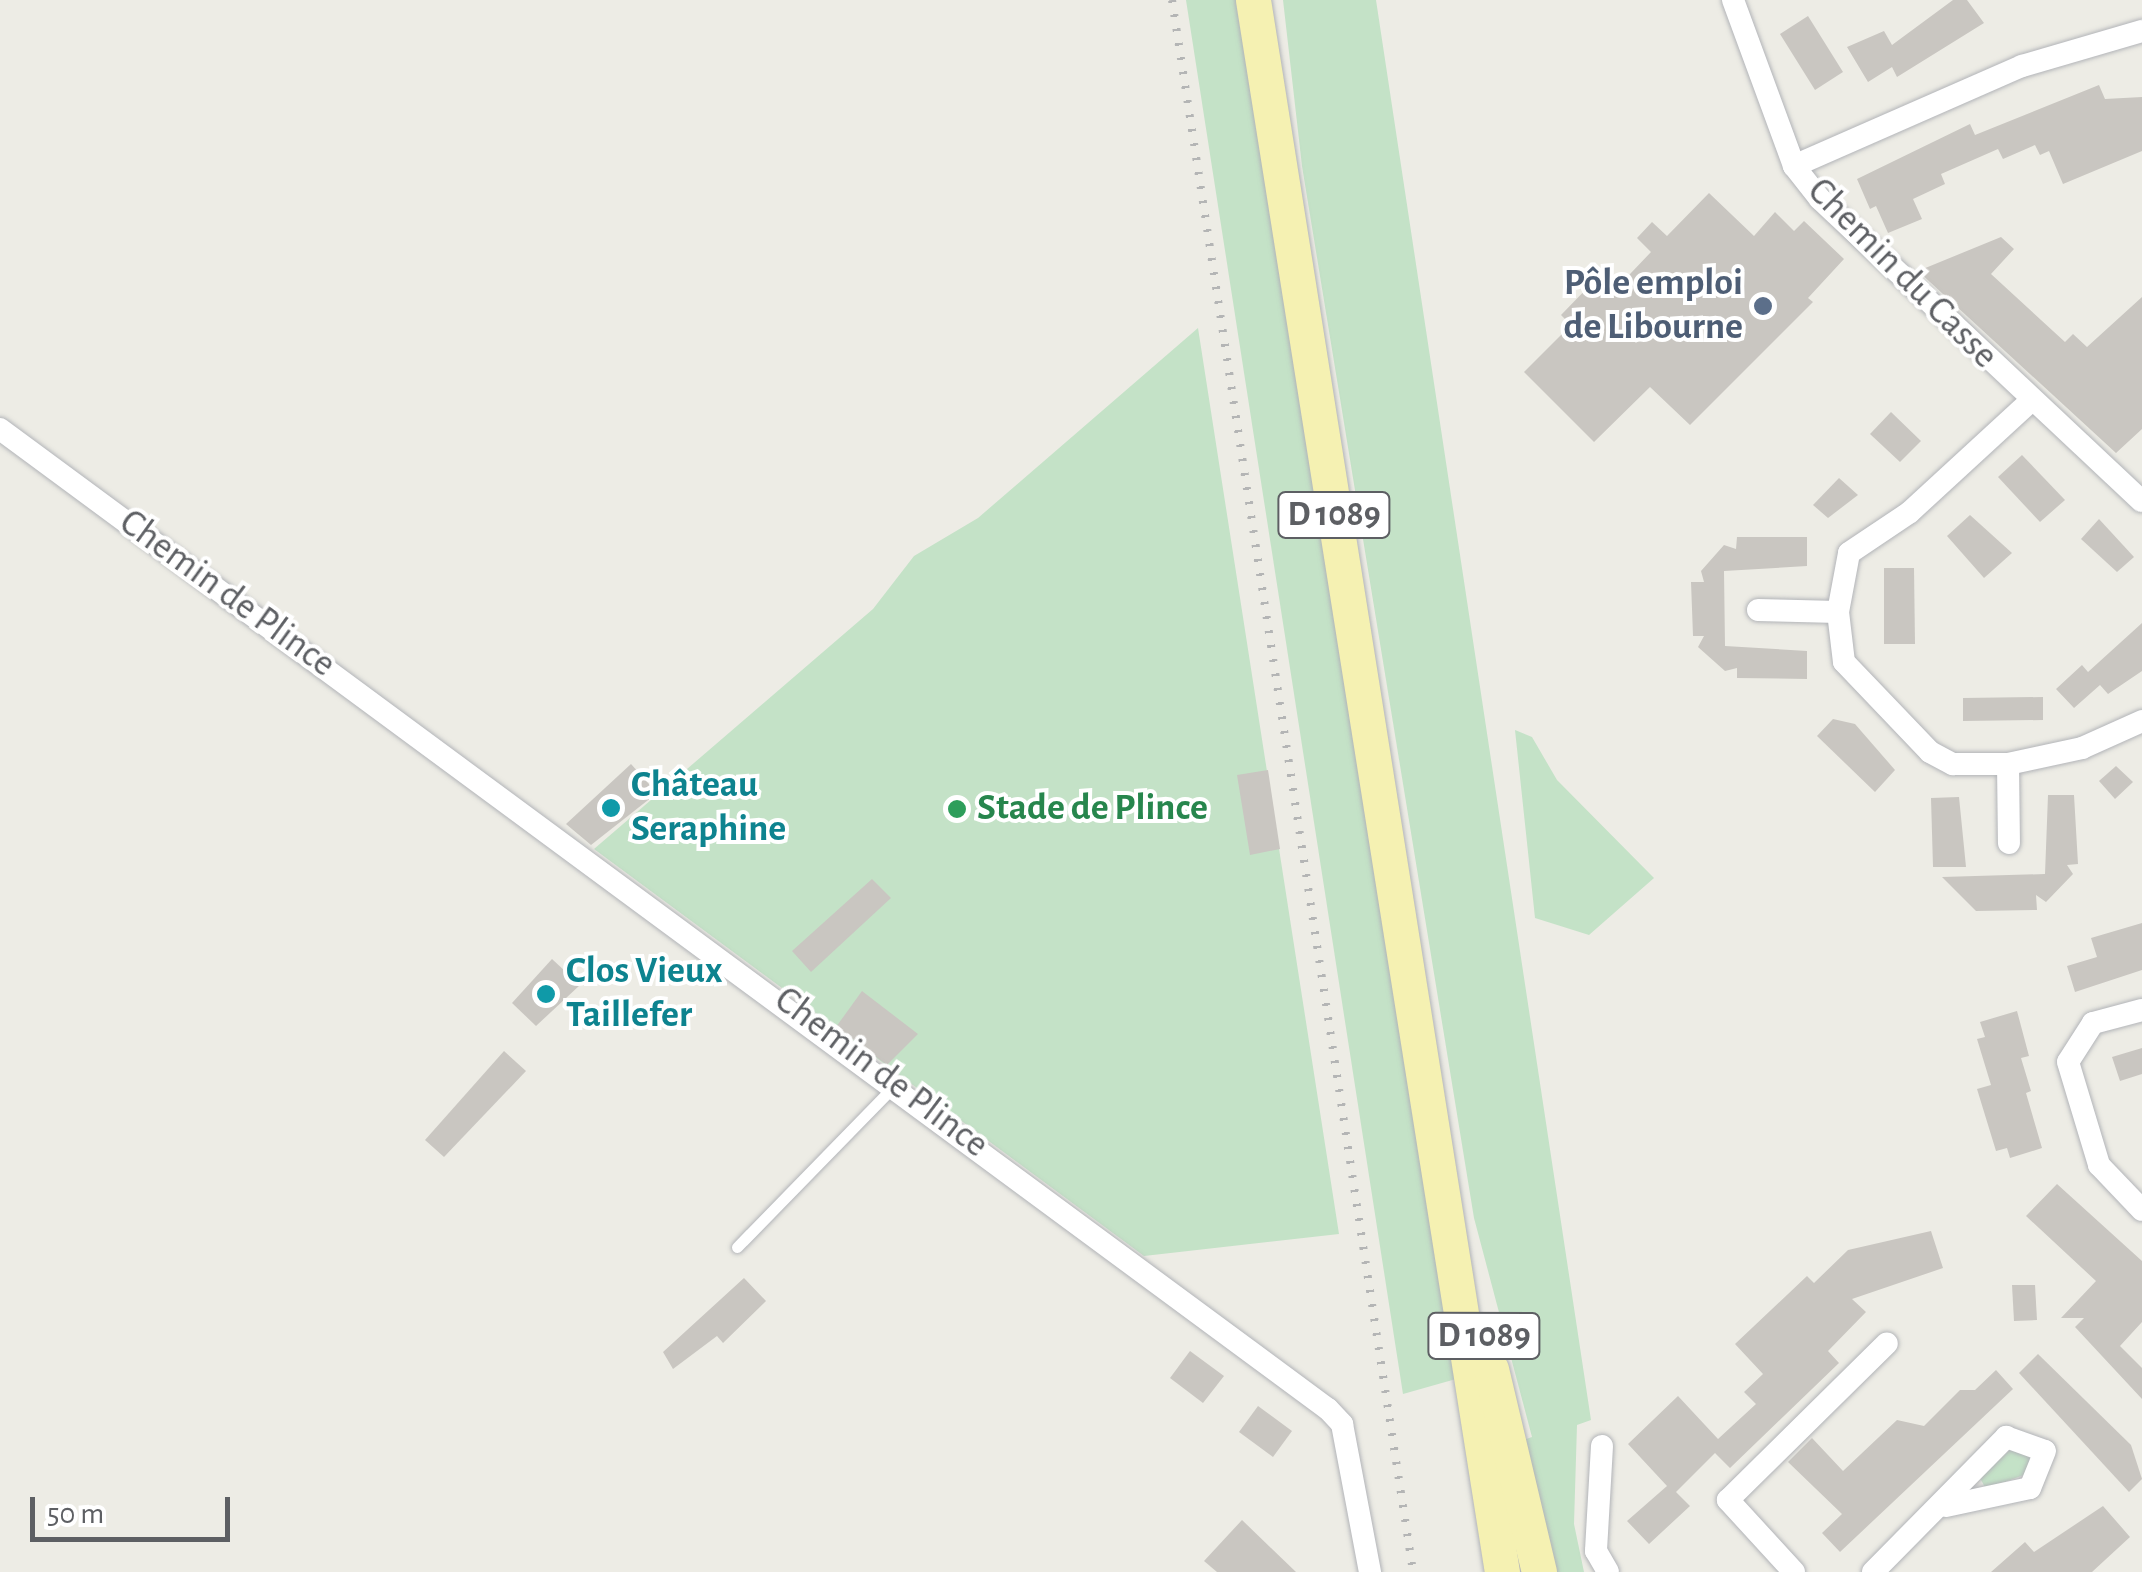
<!DOCTYPE html>
<meta charset="utf-8">
<style>
body{margin:0}
#map{position:relative;width:2142px;height:1572px;overflow:hidden;background:#edece5;font-family:"Alegreya Sans",sans-serif}
div>[style]{position:absolute}
[style*='--x']{left:calc(var(--x)*1px);top:calc(var(--y)*1px);width:calc(var(--w)*1px);rotate:calc(var(--a)*1deg)}
.green>*{inset:0;background:#c4e2c7}
.building>*{inset:0;background:#c9c6c1}
.roads{filter:drop-shadow(0 0 2px #b2b4b8) drop-shadow(0 0 2px #b2b4b8)}
.lane>*{height:11px;margin:-5.5px;padding:0 5.5px;transform-origin:5.5px;border-radius:5.5px;background:#fff}
.street>*{height:22px;margin:-11px;padding:0 11px;transform-origin:11px;border-radius:11px;background:#fff}
.primary>*{height:35px;margin:-17.5px;padding:0 17.5px;transform-origin:17.5px;border-radius:17.5px;background:#f5f1b2}
.rail>*{height:8px;margin-top:-4px;transform-origin:0;background:repeating-linear-gradient(90deg,#b4b5b5 0 2.5px,transparent 0 14.5px)}
.dots>*{width:28px;height:28px;translate:-50% -50%;box-sizing:border-box;border:5px solid #fff;border-radius:50%}
span{translate:-50% -50%;white-space:nowrap;text-align:center;line-height:1.15;-webkit-text-stroke:8px #fff;paint-order:stroke}
.shield-label span{padding:2px 8px;background:#fff;border:2px solid;border-radius:8px;-webkit-text-stroke-width:0}
.shield-label{font-size:35px;color:#5d5f63;font-weight:700}
.street-label{font-size:38px;color:#5d5f63}
.service-label{font-size:38px;color:#4e5e75;font-weight:700}
.right{translate:-100% -50%;text-align:right}
.culture-label{font-size:38px;color:#0d838f;font-weight:700}
.left{translate:0 -50%;text-align:left}
.leisure-label{font-size:38px;color:#27864d;font-weight:700}
.scale{position:absolute;left:30px;top:1497px;width:200px;height:45px;box-sizing:border-box;border:5px solid #5d5f63;border-top:0;padding-left:12px;font-size:30px;line-height:35px;white-space:nowrap;color:#5d5f63;-webkit-text-stroke:8px #fff;paint-order:stroke}
</style>
<div id="map">
<div class="green">
<div style="clip-path:polygon(1186px 0,1241px 0,1456px 1379px,1403px 1394px)"></div>
<div style="clip-path:polygon(1283px 0,1376px 0,1591px 1420px,1577px 1425px,1574px 1524px,1584px 1572px,1550px 1572px,1520px 1441px,1532px 1437px,1474px 1218px,1302px 166px)"></div>
<div style="clip-path:polygon(1198px 328px,1339px 1234px,1144px 1256px,594px 849px,873px 609px,914px 556px,978px 518px)"></div>
<div style="clip-path:polygon(1515px 730px,1532px 737px,1557px 780px,1654px 878px,1589px 935px,1535px 918px)"></div>
<div style="clip-path:polygon(2012px 1448px,2036px 1455px,2029px 1473px,1986px 1489px,1980px 1478px)"></div>
</div>
<div class="building">
<div style="clip-path:polygon(1953px 0,1967px 0,1984px 23px,1897px 77px,1892px 67px,1868px 82px,1847px 47px,1884px 31px,1892px 45px)"></div>
<div style="clip-path:polygon(1808px 16px,1843px 72px,1815px 90px,1780px 34px)"></div>
<div style="clip-path:polygon(2099px 85px,2105px 99px,2142px 97px,2142px 151px,2063px 184px,2049px 151px,2040px 155px,2035px 145px,2003px 159px,1998px 149px,1941px 174px,1945px 184px,1913px 199px,1922px 219px,1888px 233px,1876px 206px,1870px 209px,1857px 179px,1970px 124px,1975px 135px)"></div>
<div style="clip-path:polygon(1709px 193px,1754px 236px,1775px 212px,1794px 231px,1804px 221px,1844px 259px,1808px 298px,1813px 302px,1690px 425px,1650px 387px,1594px 442px,1524px 372px,1571px 325px,1561px 315px,1594px 281px,1610px 295px,1651px 252px,1637px 238px,1652px 222px,1667px 236px)"></div>
<div style="clip-path:polygon(2001px 237px,2014px 249px,1991px 274px,2065px 342px,2073px 334px,2087px 347px,2142px 297px,2142px 429px,2116px 453px,1918px 271px)"></div>
<div style="clip-path:polygon(1891px 412px,1921px 441px,1900px 462px,1870px 434px)"></div>
<div style="clip-path:polygon(2022px 455px,2065px 500px,2040px 522px,1998px 477px)"></div>
<div style="clip-path:polygon(1839px 478px,1858px 495px,1828px 518px,1813px 505px)"></div>
<div style="clip-path:polygon(1970px 515px,2012px 553px,1984px 578px,1947px 536px)"></div>
<div style="clip-path:polygon(2099px 519px,2134px 557px,2117px 572px,2081px 539px)"></div>
<div style="clip-path:polygon(1737px 537px,1807px 537px,1807px 566px,1724px 571px,1725px 646px,1807px 651px,1807px 679px,1737px 678px,1737px 668px,1725px 671px,1698px 647px,1704px 636px,1693px 636px,1691px 582px,1704px 582px,1701px 571px,1724px 545px,1736px 549px)"></div>
<div style="clip-path:polygon(1884px 568px,1914px 568px,1915px 644px,1884px 644px)"></div>
<div style="clip-path:polygon(2142px 623px,2142px 671px,2108px 694px,2100px 685px,2074px 708px,2056px 689px,2082px 665px,2088px 672px)"></div>
<div style="clip-path:polygon(2043px 697px,2043px 720px,1963px 721px,1963px 698px)"></div>
<div style="clip-path:polygon(1833px 719px,1855px 724px,1895px 770px,1875px 792px,1817px 736px)"></div>
<div style="clip-path:polygon(631px 764px,657px 793px,591px 845px,566px 824px)"></div>
<div style="clip-path:polygon(2116px 766px,2133px 782px,2115px 799px,2099px 781px)"></div>
<div style="clip-path:polygon(1268px 770px,1280px 849px,1250px 855px,1237px 775px)"></div>
<div style="clip-path:polygon(2048px 795px,2074px 795px,2078px 864px,2067px 865px,2073px 874px,2046px 902px,2036px 895px,2037px 910px,1976px 911px,1942px 877px,2045px 874px)"></div>
<div style="clip-path:polygon(1959px 797px,1966px 867px,1933px 867px,1931px 798px)"></div>
<div style="clip-path:polygon(872px 879px,891px 898px,811px 972px,792px 951px)"></div>
<div style="clip-path:polygon(2142px 923px,2142px 970px,2075px 992px,2067px 966px,2097px 957px,2091px 938px)"></div>
<div style="clip-path:polygon(552px 959px,580px 985px,536px 1026px,512px 1003px)"></div>
<div style="clip-path:polygon(862px 991px,918px 1034px,887px 1065px,836px 1027px)"></div>
<div style="clip-path:polygon(2017px 1011px,2029px 1056px,2021px 1058px,2031px 1091px,2026px 1093px,2042px 1148px,2010px 1158px,2007px 1148px,1996px 1151px,1977px 1089px,1991px 1085px,1977px 1039px,1985px 1037px,1980px 1022px)"></div>
<div style="clip-path:polygon(2142px 1048px,2142px 1074px,2120px 1081px,2112px 1057px)"></div>
<div style="clip-path:polygon(504px 1051px,526px 1071px,444px 1157px,425px 1140px)"></div>
<div style="clip-path:polygon(2057px 1184px,2142px 1261px,2142px 1322px,2120px 1346px,2142px 1368px,2142px 1399px,2075px 1327px,2084px 1318px,2061px 1318px,2096px 1281px,2026px 1216px)"></div>
<div style="clip-path:polygon(1931px 1231px,1943px 1268px,1852px 1299px,1866px 1312px,1828px 1351px,1839px 1363px,1730px 1468px,1715px 1453px,1676px 1492px,1690px 1506px,1649px 1544px,1627px 1521px,1667px 1486px,1628px 1444px,1678px 1396px,1718px 1439px,1756px 1404px,1744px 1392px,1763px 1374px,1735px 1344px,1807px 1276px,1814px 1283px,1848px 1250px)"></div>
<div style="clip-path:polygon(744px 1278px,766px 1301px,723px 1343px,717px 1336px,673px 1369px,663px 1352px)"></div>
<div style="clip-path:polygon(2012px 1285px,2035px 1285px,2037px 1320px,2014px 1321px)"></div>
<div style="clip-path:polygon(1190px 1351px,1224px 1376px,1203px 1403px,1170px 1378px)"></div>
<div style="clip-path:polygon(2038px 1354px,2131px 1445px,2142px 1479px,2129px 1492px,2019px 1373px)"></div>
<div style="clip-path:polygon(1996px 1370px,2013px 1389px,1840px 1552px,1822px 1533px,1842px 1514px,1788px 1462px,1812px 1438px,1843px 1471px,1897px 1420px,1924px 1426px,1960px 1390px,1975px 1390px)"></div>
<div style="clip-path:polygon(1258px 1406px,1292px 1431px,1273px 1457px,1239px 1432px)"></div>
<div style="clip-path:polygon(2103px 1506px,2130px 1537px,2092px 1572px,1991px 1572px,2025px 1542px,2034px 1552px)"></div>
<div style="clip-path:polygon(1242px 1520px,1296px 1572px,1217px 1572px,1204px 1561px)"></div>
</div>
<div class="roads">
<div class="lane">
<div style="--x:737;--y:1247;--w:223;--a:-45.7"></div>
</div>
<div class="street">
<div style="--x:1733;--y:0;--w:177;--a:69.8"></div>
<div style="--x:1794;--y:166;--w:42;--a:51.8"></div>
<div style="--x:1820;--y:199;--w:441;--a:43.2"></div>
<div style="--x:1794;--y:166;--w:249;--a:-23.7"></div>
<div style="--x:2022;--y:66;--w:125;--a:-16.3"></div>
<div style="--x:0;--y:429;--w:1650;--a:36.43"></div>
<div style="--x:1328;--y:1409;--w:21;--a:47"></div>
<div style="--x:1342;--y:1424;--w:151;--a:79.3"></div>
<div style="--x:1758;--y:610;--w:80;--a:1.4"></div>
<div style="--x:1838;--y:612;--w:60;--a:-79.4"></div>
<div style="--x:1849;--y:553;--w:73;--a:-33.9"></div>
<div style="--x:1910;--y:512;--w:166;--a:-42.6"></div>
<div style="--x:1838;--y:612;--w:50;--a:83.2"></div>
<div style="--x:1844;--y:662;--w:124;--a:46.3"></div>
<div style="--x:1930;--y:752;--w:26;--a:28"></div>
<div style="--x:1953;--y:764;--w:55;--a:0"></div>
<div style="--x:2008;--y:764;--w:79;--a:89.3"></div>
<div style="--x:2008;--y:764;--w:76;--a:-12.2"></div>
<div style="--x:2082;--y:748;--w:66;--a:-24.2"></div>
<div style="--x:2142;--y:1010;--w:51;--a:165.1"></div>
<div style="--x:2093;--y:1023;--w:46;--a:122.7"></div>
<div style="--x:2068;--y:1062;--w:108;--a:73.2"></div>
<div style="--x:2099;--y:1165;--w:62;--a:46.3"></div>
<div style="--x:1602;--y:1446;--w:105;--a:93.3"></div>
<div style="--x:1596;--y:1551;--w:24;--a:60"></div>
<div style="--x:1794;--y:1572;--w:98;--a:-132.5"></div>
<div style="--x:1728;--y:1500;--w:223;--a:-44.6"></div>
<div style="--x:1873;--y:1572;--w:190;--a:-45.4"></div>
<div style="--x:2006;--y:1437;--w:41;--a:19.7"></div>
<div style="--x:2045;--y:1451;--w:40;--a:112"></div>
<div style="--x:2030;--y:1488;--w:86;--a:167.9"></div>
</div>
<div class="primary">
<div style="--x:1253;--y:0;--w:1592;--a:81"></div>
<div style="--x:1491;--y:1369;--w:209;--a:76.7"></div>
</div>
</div>
<div class="rail">
<div style="--x:1172;--y:0;--w:1590;--a:81.28"></div>
</div>
<div class="dots">
<div style="left:1763px;top:306px;background:#5c6f8a"></div>
<div style="left:611px;top:808px;background:#0f9aa8"></div>
<div style="left:957px;top:809px;background:#2e9e5b"></div>
<div style="left:546px;top:994px;background:#0f9aa8"></div>
</div>
<div class="shield-label">
<span style="left:1334px;top:515px">D 1089</span>
<span style="left:1484px;top:1336px">D 1089</span>
</div>
<div class="street-label">
<span style="left:1902px;top:274px;rotate:45deg">Chemin du Casse</span>
<span style="left:227px;top:594px;rotate:36deg">Chemin de Plince</span>
<span style="left:881px;top:1073px;rotate:37deg">Chemin de Plince</span>
</div>
<div class="service-label">
<span class="right" style="left:1743px;top:306px">Pôle emploi<br>de Libourne</span>
</div>
<div class="culture-label">
<span class="left" style="left:631px;top:808px">Château<br>Seraphine</span>
<span class="left" style="left:566px;top:994px">Clos Vieux<br>Taillefer</span>
</div>
<div class="leisure-label">
<span class="left" style="left:977px;top:809px">Stade de Plince</span>
</div>
<div class="scale">50 m</div>
</div>
